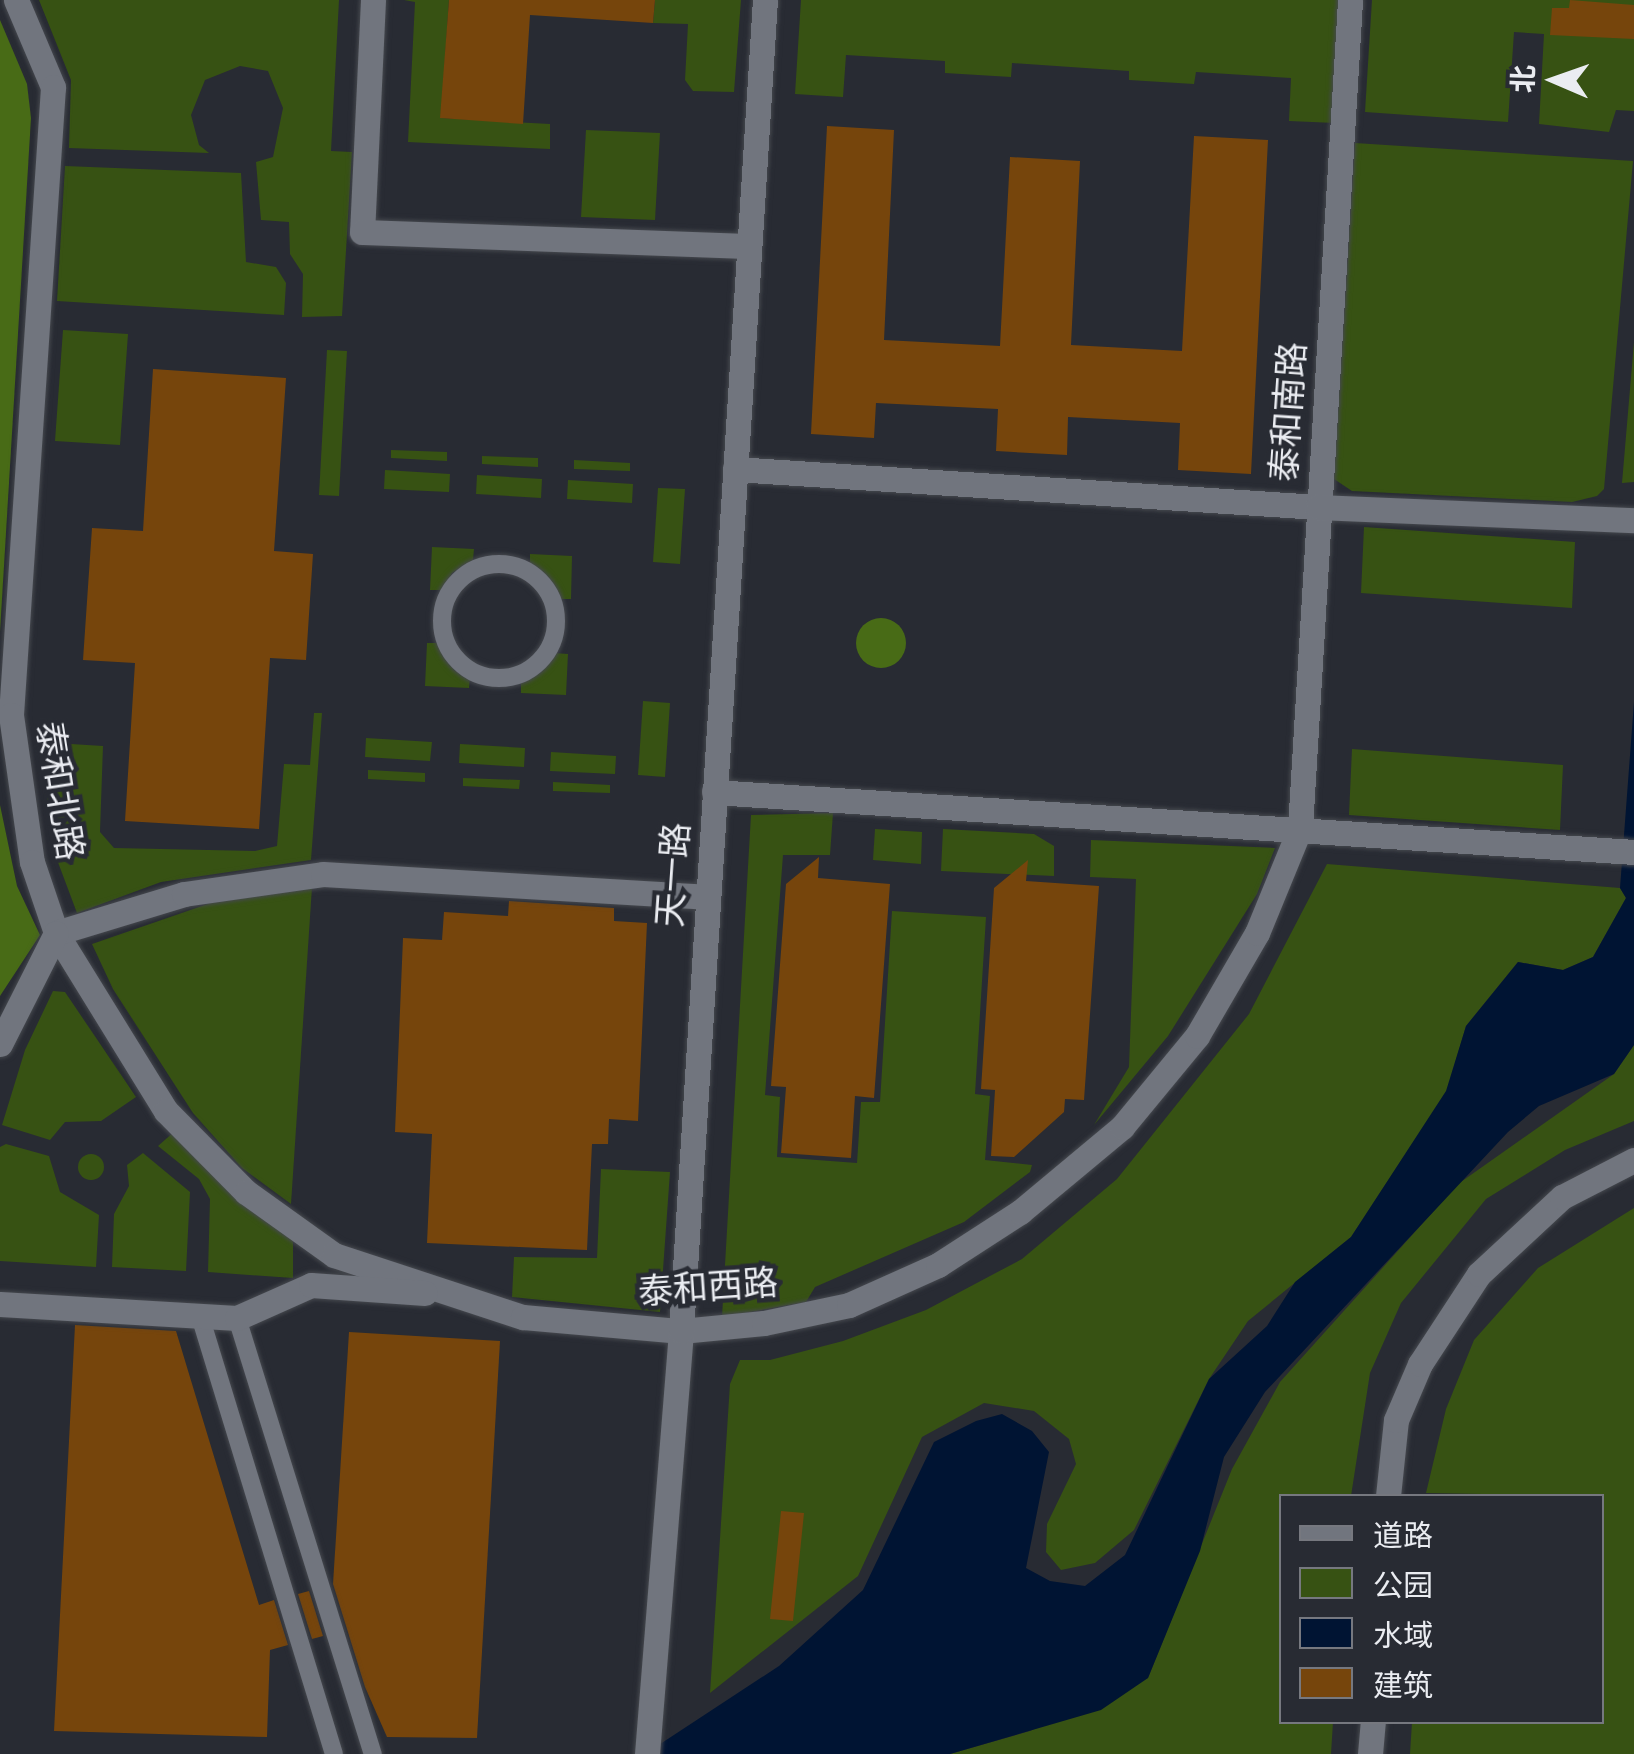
<!DOCTYPE html>
<meta charset="utf-8">
<style>
body{margin:0}
#map{position:relative;width:1634px;height:1754px;overflow:hidden;background:#282b33;font-family:"Roboto Serif","Noto Sans SC",serif}
div>[style]{position:absolute}
[style*='--x']{left:calc(var(--x)*1px);top:calc(var(--y)*1px);width:calc(var(--w)*1px);rotate:calc(var(--a)*1deg)}
.green>*{inset:0;background:#375213}
.round{border-radius:50%}
.forest>*{inset:0;background:#486b16}
.water>*{inset:0;background:#001433}
.building>*{inset:0;background:#76450c}
.roads{filter:drop-shadow(0 0 2px #45484e) drop-shadow(0 0 2px #45484e)}
.pedestrian>*{height:18px;margin:-9px;padding:0 9px;transform-origin:9px;border-radius:9px;background:#71757e}
.pedestrian>.ring{margin:-9px;padding:0;box-sizing:content-box;background:none;border:18px solid #71757e;border-radius:50%}
.minor>*{height:25px;margin:-12.5px;padding:0 12.5px;transform-origin:12.5px;border-radius:12.5px;background:#71757e}
span{translate:-50% -50%;white-space:nowrap;text-align:center;line-height:1.15;-webkit-text-stroke:9px #282b33;paint-order:stroke}
.street-label{font-size:35px;color:#eaecf1}
.legend{position:absolute;left:1279px;top:1494px;width:325px;height:230px;box-sizing:border-box;background:#282b33;border:2px solid #76787f;margin:0;padding:12px 18px;list-style:none;font-size:30px;color:#eaecf1}
.legend li{display:flex;align-items:center;gap:20px;height:50px}
.legend b{width:50px;border:2px solid #76787f}
.north{position:absolute;left:1504px;top:30px;width:100px;height:100px;-webkit-text-stroke:8px #282b33;paint-order:stroke;rotate:272deg;font-size:28px;font-weight:700;line-height:40px;text-align:center;color:#eaecf1}
.north::after{content:'';display:block;margin:auto;width:35px;height:45px;background:#eaecf1;clip-path:polygon(50% 0,100% 100%,50% 72%,0 100%)}
</style>
<div id="map">
<div class="green">
<div style="clip-path:polygon(39px 0,339px 0,331px 151px,352px 152px,342px 316px,302px 317px,303px 274px,290px 254px,289px 222px,261px 220px,256px 162px,273px 157px,283px 108px,268px 71px,240px 66px,205px 80px,191px 115px,199px 145px,209px 153px,69px 148px,71px 80px)"></div>
<div style="clip-path:polygon(404px 0,449px 0,441px 118px,550px 124px,550px 149px,408px 142px,415px 2px)"></div>
<div style="clip-path:polygon(655px 0,741px 0,734px 92px,693px 91px,685px 80px,688px 24px,653px 23px)"></div>
<div style="clip-path:polygon(801px 0,1343px 0,1335px 123px,1289px 121px,1291px 78px,1196px 72px,1194px 84px,1129px 80px,1129px 71px,1012px 63px,1011px 77px,945px 73px,945px 61px,846px 55px,843px 97px,795px 94px)"></div>
<div style="clip-path:polygon(1372px 0,1634px 0,1634px 111px,1616px 110px,1609px 132px,1539px 124px,1544px 34px,1514px 32px,1508px 122px,1365px 112px)"></div>
<div style="clip-path:polygon(586px 130px,660px 133px,655px 220px,581px 217px)"></div>
<div style="clip-path:polygon(1355px 143px,1633px 161px,1604px 489px,1597px 496px,1572px 502px,1352px 491px,1334px 479px)"></div>
<div style="clip-path:polygon(65px 166px,241px 173px,246px 262px,276px 267px,286px 283px,284px 315px,57px 301px)"></div>
<div style="clip-path:polygon(63px 330px,128px 334px,120px 445px,55px 441px)"></div>
<div style="clip-path:polygon(1634px 342px,1634px 482px,1622px 483px)"></div>
<div style="clip-path:polygon(327px 350px,347px 351px,339px 496px,319px 495px)"></div>
<div style="clip-path:polygon(391px 450px,447px 452px,447px 461px,391px 458px)"></div>
<div style="clip-path:polygon(482px 456px,538px 458px,538px 467px,482px 464px)"></div>
<div style="clip-path:polygon(574px 460px,630px 463px,630px 471px,574px 469px)"></div>
<div style="clip-path:polygon(385px 470px,450px 474px,449px 492px,384px 489px)"></div>
<div style="clip-path:polygon(477px 475px,542px 479px,541px 498px,476px 494px)"></div>
<div style="clip-path:polygon(568px 480px,633px 484px,632px 503px,567px 499px)"></div>
<div style="clip-path:polygon(658px 488px,685px 489px,680px 564px,653px 562px)"></div>
<div style="clip-path:polygon(1364px 527px,1575px 542px,1572px 608px,1361px 593px)"></div>
<div style="clip-path:polygon(432px 547px,474px 549px,473px 560px,452px 573px,443px 590px,430px 590px)"></div>
<div style="clip-path:polygon(530px 554px,572px 556px,571px 599px,560px 599px,530px 563px)"></div>
<div style="clip-path:polygon(427px 643px,440px 643px,454px 670px,470px 677px,469px 688px,425px 686px)"></div>
<div style="clip-path:polygon(554px 653px,568px 654px,566px 695px,521px 693px,521px 682px,540px 673px)"></div>
<div style="clip-path:polygon(643px 701px,670px 703px,665px 777px,638px 775px)"></div>
<div style="clip-path:polygon(314px 713px,322px 713px,311px 860px,161px 882px,77px 913px,56px 857px,39px 742px,103px 746px,100px 832px,114px 848px,255px 851px,277px 846px,284px 764px,310px 765px)"></div>
<div style="clip-path:polygon(366px 738px,432px 742px,430px 761px,365px 757px)"></div>
<div style="clip-path:polygon(460px 744px,525px 748px,524px 767px,459px 763px)"></div>
<div style="clip-path:polygon(1352px 749px,1563px 765px,1560px 830px,1349px 815px)"></div>
<div style="clip-path:polygon(551px 752px,616px 756px,615px 774px,550px 771px)"></div>
<div style="clip-path:polygon(368px 770px,425px 773px,425px 782px,368px 779px)"></div>
<div style="clip-path:polygon(463px 778px,520px 780px,519px 789px,463px 786px)"></div>
<div style="clip-path:polygon(553px 782px,610px 785px,610px 793px,553px 791px)"></div>
<div style="clip-path:polygon(833px 813px,830px 855px,783px 855px,765px 1095px,780px 1097px,777px 1157px,857px 1163px,861px 1102px,880px 1102px,892px 911px,986px 917px,975px 1094px,990px 1096px,985px 1160px,1032px 1165px,1030px 1172px,964px 1222px,815px 1287px,806px 1302px,722px 1317px,751px 815px)"></div>
<div style="clip-path:polygon(875px 829px,922px 832px,921px 864px,873px 860px)"></div>
<div style="clip-path:polygon(943px 829px,1034px 834px,1054px 846px,1054px 876px,941px 871px)"></div>
<div style="clip-path:polygon(1091px 840px,1275px 848px,1257px 894px,1168px 1036px,1094px 1125px,1129px 1067px,1136px 879px,1090px 877px)"></div>
<div style="clip-path:polygon(1327px 864px,1620px 888px,1626px 898px,1593px 957px,1563px 970px,1518px 962px,1466px 1026px,1447px 1091px,1351px 1237px,1248px 1321px,1209px 1379px,1134px 1530px,1095px 1563px,1061px 1570px,1046px 1552px,1047px 1524px,1076px 1464px,1069px 1439px,1034px 1411px,984px 1403px,922px 1437px,858px 1576px,710px 1693px,730px 1384px,740px 1360px,770px 1360px,843px 1341px,926px 1310px,1022px 1259px,1117px 1179px,1249px 1014px)"></div>
<div style="clip-path:polygon(312px 887px,291px 1204px,242px 1168px,193px 1113px,113px 989px,92px 944px,228px 897px)"></div>
<div style="clip-path:polygon(53px 991px,65px 992px,136px 1097px,101px 1121px,65px 1122px,50px 1140px,2px 1125px,25px 1050px)"></div>
<div style="clip-path:polygon(1634px 1045px,1634px 1121px,1565px 1150px,1486px 1199px,1401px 1303px,1370px 1373px,1351px 1496px,1282px 1496px,1282px 1722px,1333px 1722px,1331px 1754px,950px 1754px,1030px 1731px,1148px 1678px,1232px 1469px,1280px 1382px,1458px 1184px,1614px 1074px)"></div>
<div style="clip-path:polygon(175px 1131px,293px 1239px,293px 1278px,208px 1272px,210px 1199px,199px 1179px,158px 1146px)"></div>
<div style="clip-path:polygon(6px 1144px,49px 1156px,60px 1192px,99px 1215px,96px 1267px,0 1261px,0 1147px)"></div>
<div style="clip-path:polygon(143px 1153px,190px 1192px,186px 1271px,112px 1267px,114px 1214px,129px 1186px,127px 1165px)"></div>
<div class="round" style="left:78px;top:1154px;width:26px;height:26px"></div>
<div style="clip-path:polygon(601px 1169px,670px 1172px,660px 1312px,512px 1297px,514px 1257px,597px 1258px)"></div>
<div style="clip-path:polygon(1634px 1208px,1634px 1754px,1410px 1754px,1412px 1722px,1602px 1722px,1602px 1496px,1426px 1493px,1446px 1409px,1474px 1340px,1538px 1268px)"></div>
</div>
<div class="forest">
<div style="clip-path:polygon(0 20px,27px 84px,31px 118px,0 632px)"></div>
<div class="round" style="left:856px;top:618px;width:50px;height:50px"></div>
<div style="clip-path:polygon(0 805px,17px 886px,40px 935px,0 996px)"></div>
</div>
<div class="water">
<div style="clip-path:polygon(1634px 702px,1634px 1045px,1614px 1074px,1539px 1106px,1508px 1132px,1265px 1392px,1224px 1457px,1200px 1551px,1148px 1678px,1101px 1710px,950px 1754px,645px 1754px,779px 1666px,863px 1590px,934px 1442px,976px 1421px,1002px 1414px,1032px 1431px,1049px 1452px,1026px 1568px,1050px 1581px,1085px 1586px,1125px 1555px,1209px 1379px,1267px 1326px,1295px 1282px,1351px 1237px,1446px 1091px,1466px 1026px,1518px 962px,1563px 970px,1593px 957px,1626px 898px,1620px 888px)"></div>
</div>
<div class="building">
<div style="clip-path:polygon(449px 0,655px 0,653px 23px,530px 15px,523px 124px,440px 118px)"></div>
<div style="clip-path:polygon(1570px 0,1634px 5px,1634px 39px,1550px 35px,1552px 8px,1569px 8px)"></div>
<div style="clip-path:polygon(827px 126px,894px 130px,884px 340px,1000px 346px,1010px 157px,1080px 161px,1071px 345px,1182px 351px,1194px 136px,1268px 140px,1251px 474px,1178px 470px,1180px 423px,1068px 417px,1067px 455px,996px 451px,998px 409px,876px 403px,874px 438px,811px 434px)"></div>
<div style="clip-path:polygon(153px 369px,286px 378px,274px 551px,313px 554px,306px 660px,270px 658px,259px 829px,125px 821px,135px 663px,83px 660px,92px 528px,143px 531px)"></div>
<div style="clip-path:polygon(819px 857px,818px 878px,890px 884px,874px 1098px,855px 1096px,851px 1158px,781px 1153px,786px 1087px,771px 1086px,786px 884px)"></div>
<div style="clip-path:polygon(1028px 860px,1026px 881px,1099px 886px,1084px 1100px,1065px 1099px,1064px 1112px,1014px 1157px,991px 1156px,995px 1090px,981px 1089px,994px 888px)"></div>
<div style="clip-path:polygon(509px 901px,614px 908px,614px 921px,647px 923px,638px 1121px,609px 1119px,608px 1144px,592px 1144px,587px 1250px,427px 1243px,432px 1134px,395px 1132px,403px 938px,442px 940px,444px 912px,508px 916px)"></div>
<div style="clip-path:polygon(75px 1325px,176px 1331px,259px 1605px,274px 1600px,288px 1645px,270px 1650px,267px 1737px,54px 1731px)"></div>
<div style="clip-path:polygon(349px 1332px,500px 1341px,477px 1738px,387px 1737px,365px 1687px,333px 1584px)"></div>
<div style="clip-path:polygon(781px 1511px,804px 1513px,793px 1621px,770px 1619px)"></div>
<div style="clip-path:polygon(309px 1591px,323px 1636px,312px 1639px,298px 1594px)"></div>
</div>
<div class="roads">
<div class="pedestrian">
<div class="ring" style="left:442px;top:564px;width:96px;height:96px"></div>
<div style="--x:200;--y:1316;--w:458;--a:73"></div>
<div style="--x:237;--y:1318;--w:457;--a:72.7"></div>
</div>
<div class="minor">
<div style="--x:16;--y:0;--w:95;--a:67"></div>
<div style="--x:53;--y:87;--w:629;--a:93.83"></div>
<div style="--x:11;--y:715;--w:148;--a:81.9"></div>
<div style="--x:32;--y:862;--w:75;--a:71.3"></div>
<div style="--x:56;--y:933;--w:209;--a:58.3"></div>
<div style="--x:166;--y:1111;--w:114;--a:45.4"></div>
<div style="--x:246;--y:1192;--w:108;--a:35.6"></div>
<div style="--x:334;--y:1255;--w:199;--a:18.2"></div>
<div style="--x:523;--y:1317;--w:159;--a:5.1"></div>
<div style="--x:681;--y:1331;--w:83;--a:-5.5"></div>
<div style="--x:764;--y:1323;--w:87;--a:-12"></div>
<div style="--x:849;--y:1305;--w:98;--a:-24.2"></div>
<div style="--x:938;--y:1265;--w:98;--a:-32.9"></div>
<div style="--x:1020;--y:1212;--w:133;--a:-39.8"></div>
<div style="--x:1122;--y:1127;--w:118;--a:-50.5"></div>
<div style="--x:1197;--y:1036;--w:119;--a:-59.8"></div>
<div style="--x:1257;--y:933;--w:113;--a:-67.7"></div>
<div style="--x:1300;--y:828;--w:830;--a:-86.54"></div>
<div style="--x:373;--y:0;--w:232;--a:92.7"></div>
<div style="--x:362;--y:232;--w:386;--a:2.1"></div>
<div style="--x:735;--y:469;--w:584;--a:3.73"></div>
<div style="--x:1318;--y:507;--w:316;--a:2.4"></div>
<div style="--x:714;--y:792;--w:922;--a:3.73"></div>
<div style="--x:56;--y:933;--w:134;--a:-16.9"></div>
<div style="--x:184;--y:894;--w:140;--a:-8.2"></div>
<div style="--x:323;--y:874;--w:385;--a:3.4"></div>
<div style="--x:0;--y:1044;--w:124;--a:-63.2"></div>
<div style="--x:0;--y:1304;--w:237;--a:3.4"></div>
<div style="--x:237;--y:1318;--w:81;--a:-24"></div>
<div style="--x:311;--y:1285;--w:114;--a:4"></div>
<div style="--x:1388;--y:1496;--w:76;--a:-84"></div>
<div style="--x:1396;--y:1420;--w:61;--a:-66.8"></div>
<div style="--x:1420;--y:1364;--w:108;--a:-56.8"></div>
<div style="--x:1479;--y:1274;--w:113;--a:-42.9"></div>
<div style="--x:1562;--y:1197;--w:81;--a:-27.2"></div>
<div style="--x:647;--y:1754;--w:424;--a:-85.4"></div>
<div style="--x:681;--y:1331;--w:1334;--a:-86.39"></div>
<div style="--x:1370;--y:1754;--w:32;--a:-85"></div>
</div>
</div>
<div class="street-label">
<span style="left:1289px;top:412px;rotate:-86deg">泰和南路</span>
<span style="left:59px;top:791px;rotate:81deg">泰和北路</span>
<span style="left:674px;top:875px;rotate:-86deg">天一路</span>
<span style="left:708px;top:1288px;rotate:-4deg">泰和西路</span>
</div>
<ul class="legend">
<li><b style="height:12px;background:#71757e"></b>道路</li>
<li><b style="height:28px;background:#375213"></b>公园</li>
<li><b style="height:28px;background:#001433"></b>水域</li>
<li><b style="height:28px;background:#76450c"></b>建筑</li>
</ul>
<div class="north">北</div>
</div>
